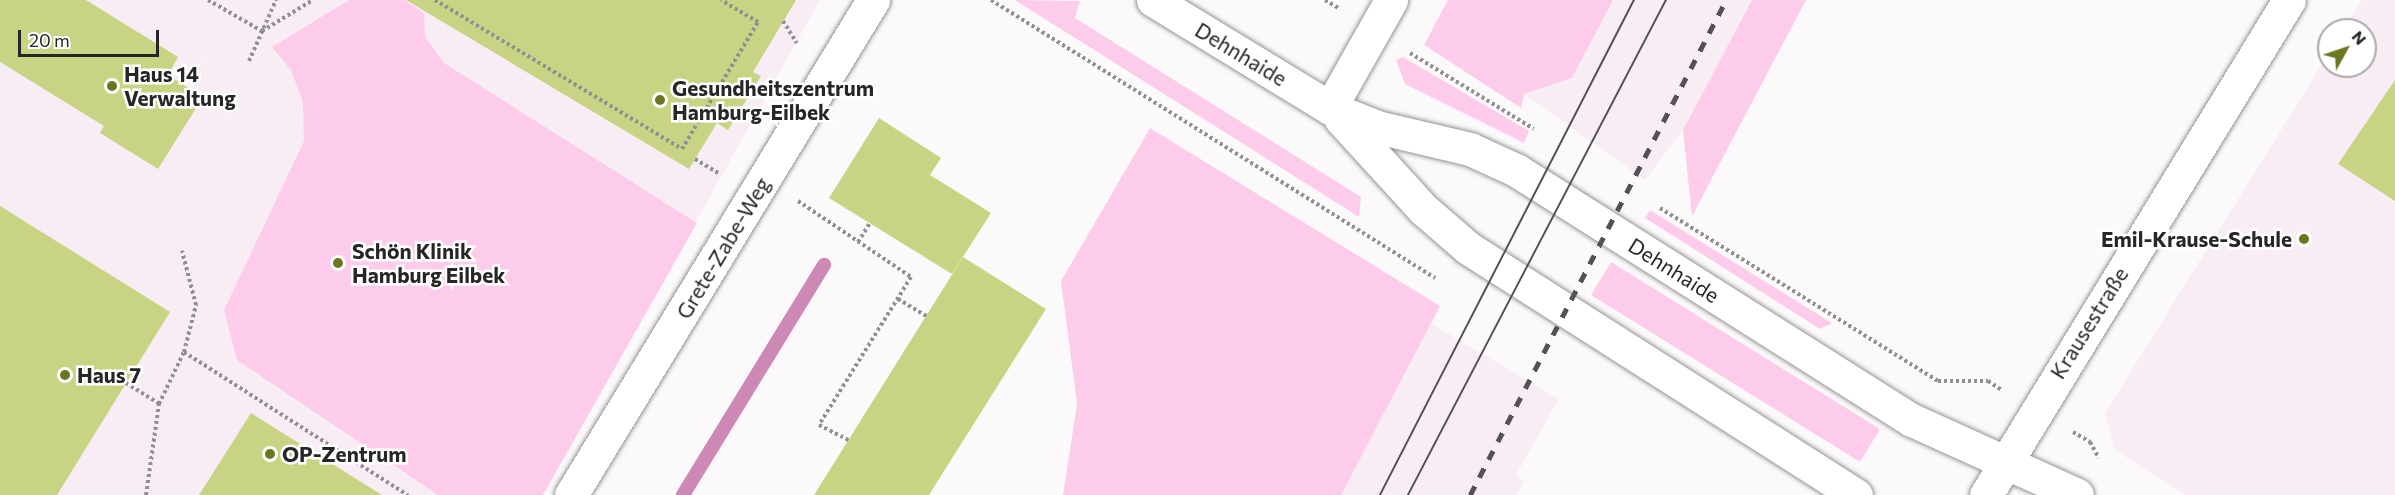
<!DOCTYPE html>
<meta charset="utf-8">
<style>
body{margin:0}
#map{position:relative;width:2395px;height:495px;overflow:hidden;background:#fcf9fb;font-family:Commissioner,sans-serif}
div>[style]{position:absolute}
[style*='--x']{left:calc(var(--x)*1px);top:calc(var(--y)*1px);width:calc(var(--w)*1px);rotate:calc(var(--a)*1deg)}
.built>*{inset:0;background:#f8edf4}
.green>*{inset:0;background:#fecceb}
.stream>*{height:14px;margin:-7px;padding:0 7px;transform-origin:7px;border-radius:7px;background:#ce88b6}
.building>*{inset:0;background:#c8d484}
.path>*{height:4px;margin-top:-2px;transform-origin:0;background:repeating-linear-gradient(90deg,#918f91 0 3px,transparent 0 6px)}
.roads{filter:drop-shadow(0 0 2px #969395) drop-shadow(0 0 2px #969395)}
.minor>*{height:33px;margin:-16.5px;padding:0 16.5px;transform-origin:16.5px;border-radius:16.5px;background:#fff}
.secondary>*{height:33px;margin:-16.5px;padding:0 16.5px;transform-origin:16.5px;border-radius:16.5px;background:#fff}
.tram>*{height:1.5px;margin:-0.75px;padding:0 0.75px;transform-origin:0.75px;border-radius:0.75px;background:#535153}
.rail>*{height:4.5px;margin-top:-2.25px;transform-origin:0;background:repeating-linear-gradient(90deg,#535153 0 10px,transparent 0 20px)}
.dots>*{width:16px;height:16px;translate:-50% -50%;box-sizing:border-box;border:3px solid #fff;border-radius:50%}
span{translate:-50% -50%;white-space:nowrap;text-align:center;line-height:1.15;-webkit-text-stroke:5px #fff;paint-order:stroke}
.street-label{font-size:21px;color:#272627}
.poi-label{font-size:21px;color:#272627;font-weight:700}
.left{translate:0 -50%;text-align:left}
.right{translate:-100% -50%;text-align:right}
.north{position:absolute;left:2317px;top:18px;width:60px;height:60px;box-sizing:border-box;background:#fff;border:2px solid #a9a8a9;border-radius:50%;rotate:50deg;font-size:16px;font-weight:700;line-height:24px;text-align:center;color:#272627}
.north::after{content:'';display:block;margin:auto;width:21px;height:27px;background:#6c7620;clip-path:polygon(50% 0,100% 100%,50% 72%,0 100%)}
.scale{position:absolute;left:18px;top:30px;width:141px;height:27px;box-sizing:border-box;border:3px solid #272627;border-top:0;padding-left:8px;font-size:18px;line-height:21px;white-space:nowrap;color:#272627;-webkit-text-stroke:4px #fff;paint-order:stroke}
</style>
<div id="map">
<div class="built">
<div style="clip-path:polygon(0 0,820px 0,543px 495px,0 495px)"></div>
<div style="clip-path:polygon(1613px 0,1752px 0,1683px 130px,1645px 180px,1524px 94px,1572px 78px)"></div>
<div style="clip-path:polygon(2362px 0,2395px 0,2395px 495px,2186px 495px,2115px 450px,2105px 413px,2329px 53px,2329px 66px,2365px 66px,2365px 30px,2343px 30px)"></div>
<div style="clip-path:polygon(1430px 323px,1559px 399px,1516px 475px,1524px 482px,1516px 495px,1341px 495px)"></div>
</div>
<div class="green">
<div style="clip-path:polygon(349px 0,404px 0,424px 13px,425px 36px,444px 63px,697px 223px,543px 495px,438px 495px,237px 360px,224px 310px,304px 141px,303px 102px,291px 70px,272px 47px)"></div>
<div style="clip-path:polygon(1015px 0,1080px 1px,1075px 18px,1361px 197px,1359px 217px)"></div>
<div style="clip-path:polygon(1448px 0,1613px 0,1572px 78px,1524px 94px,1521px 108px,1424px 45px)"></div>
<div style="clip-path:polygon(1752px 0,1806px 0,1692px 216px,1683px 130px)"></div>
<div style="clip-path:polygon(1403px 57px,1529px 131px,1524px 143px,1405px 84px,1396px 60px)"></div>
<div style="clip-path:polygon(1150px 128px,1440px 306px,1341px 495px,1063px 495px,1077px 404px,1061px 281px)"></div>
<div style="clip-path:polygon(1650px 210px,1832px 323px,1820px 329px,1645px 218px)"></div>
<div style="clip-path:polygon(1611px 262px,1880px 429px,1860px 462px,1591px 295px)"></div>
</div>
<div class="stream">
<div style="--x:683;--y:495;--w:270;--a:-58.5"></div>
</div>
<div class="building">
<div style="clip-path:polygon(0 0,86px 0,178px 57px,168px 75px,203px 97px,158px 169px,100px 133px,104px 126px,0 62px)"></div>
<div style="clip-path:polygon(406px 0,796px 0,753px 72px,761px 76px,728px 130px,717px 123px,689px 169px)"></div>
<div style="clip-path:polygon(2395px 80px,2395px 201px,2338px 164px)"></div>
<div style="clip-path:polygon(879px 118px,941px 158px,930px 175px,991px 213px,952px 274px,829px 198px)"></div>
<div style="clip-path:polygon(0 206px,170px 312px,57px 495px,0 495px)"></div>
<div style="clip-path:polygon(963px 257px,1046px 309px,929px 495px,814px 495px)"></div>
<div style="clip-path:polygon(251px 413px,382px 495px,199px 495px)"></div>
</div>
<div class="path">
<div style="--x:208;--y:0;--w:62;--a:29.9"></div>
<div style="--x:262;--y:31;--w:60;--a:-31.3"></div>
<div style="--x:435;--y:0;--w:288;--a:31.1"></div>
<div style="--x:682;--y:149;--w:148;--a:-59.1"></div>
<div style="--x:758;--y:22;--w:43;--a:-149.3"></div>
<div style="--x:991;--y:0;--w:524;--a:32.05"></div>
<div style="--x:1325;--y:0;--w:17;--a:31"></div>
<div style="--x:783;--y:21;--w:26;--a:58"></div>
<div style="--x:1410;--y:53;--w:145;--a:31.5"></div>
<div style="--x:249;--y:61;--w:67;--a:-66.1"></div>
<div style="--x:695;--y:159;--w:29;--a:31"></div>
<div style="--x:798;--y:201;--w:136;--a:33.9"></div>
<div style="--x:911;--y:277;--w:174;--a:121.9"></div>
<div style="--x:819;--y:425;--w:33;--a:27"></div>
<div style="--x:1660;--y:208;--w:327;--a:31.9"></div>
<div style="--x:1938;--y:381;--w:50;--a:0"></div>
<div style="--x:1988;--y:381;--w:17;--a:33"></div>
<div style="--x:858;--y:242;--w:22;--a:-58"></div>
<div style="--x:898;--y:299;--w:33;--a:31"></div>
<div style="--x:184;--y:352;--w:266;--a:32.6"></div>
<div style="--x:126;--y:383;--w:39;--a:32"></div>
<div style="--x:2073;--y:432;--w:20;--a:30"></div>
<div style="--x:2090;--y:442;--w:18;--a:61"></div>
<div style="--x:146;--y:495;--w:92;--a:-81.9"></div>
<div style="--x:159;--y:404;--w:58;--a:-64.3"></div>
<div style="--x:184;--y:352;--w:49;--a:-75.7"></div>
<div style="--x:196;--y:305;--w:56;--a:-104.5"></div>
</div>
<div class="roads">
<div class="minor">
<div style="--x:1330;--y:108;--w:124;--a:-60.5"></div>
<div style="--x:571;--y:495;--w:580;--a:-58.61"></div>
</div>
<div class="secondary">
<div style="--x:1153;--y:0;--w:207;--a:31.4"></div>
<div style="--x:1330;--y:108;--w:51;--a:22"></div>
<div style="--x:1377;--y:127;--w:96;--a:13.3"></div>
<div style="--x:1470;--y:149;--w:51;--a:24.5"></div>
<div style="--x:1516;--y:170;--w:468;--a:32.3"></div>
<div style="--x:1912;--y:420;--w:181;--a:24.4"></div>
<div style="--x:1340;--y:118;--w:123;--a:47.6"></div>
<div style="--x:1423;--y:209;--w:60;--a:40.9"></div>
<div style="--x:1468;--y:248;--w:460;--a:32.5"></div>
<div style="--x:1986;--y:495;--w:580;--a:-58.53"></div>
</div>
</div>
<div class="tram">
<div style="--x:1380;--y:495;--w:556;--a:-62.84"></div>
<div style="--x:1408;--y:495;--w:558;--a:-62.47"></div>
</div>
<div class="rail">
<div style="--x:1470;--y:495;--w:557;--a:-62.65"></div>
</div>
<div class="dots">
<div style="left:112px;top:86px;background:#6c7620"></div>
<div style="left:660px;top:100px;background:#6c7620"></div>
<div style="left:2304px;top:239px;background:#6c7620"></div>
<div style="left:338px;top:263px;background:#6c7620"></div>
<div style="left:65px;top:375px;background:#6c7620"></div>
<div style="left:270px;top:454px;background:#6c7620"></div>
</div>
<div class="street-label">
<span style="left:1241px;top:54px;rotate:31deg">Dehnhaide</span>
<span style="left:723px;top:248px;rotate:-59deg">Grete-Zabe-Weg</span>
<span style="left:1674px;top:270px;rotate:32deg">Dehnhaide</span>
<span style="left:2089px;top:323px;rotate:-58deg">Krausestraße</span>
</div>
<div class="poi-label">
<span class="left" style="left:124px;top:86px">Haus 14<br>Verwaltung</span>
<span class="left" style="left:672px;top:100px">Gesundheitszentrum<br>Hamburg-Eilbek</span>
<span class="right" style="left:2292px;top:239px">Emil-Krause-Schule</span>
<span class="left" style="left:352px;top:263px">Schön Klinik<br>Hamburg Eilbek</span>
<span class="left" style="left:77px;top:375px">Haus 7</span>
<span class="left" style="left:282px;top:454px">OP-Zentrum</span>
</div>
<div class="north">N</div>
<div class="scale">20 m</div>
</div>
